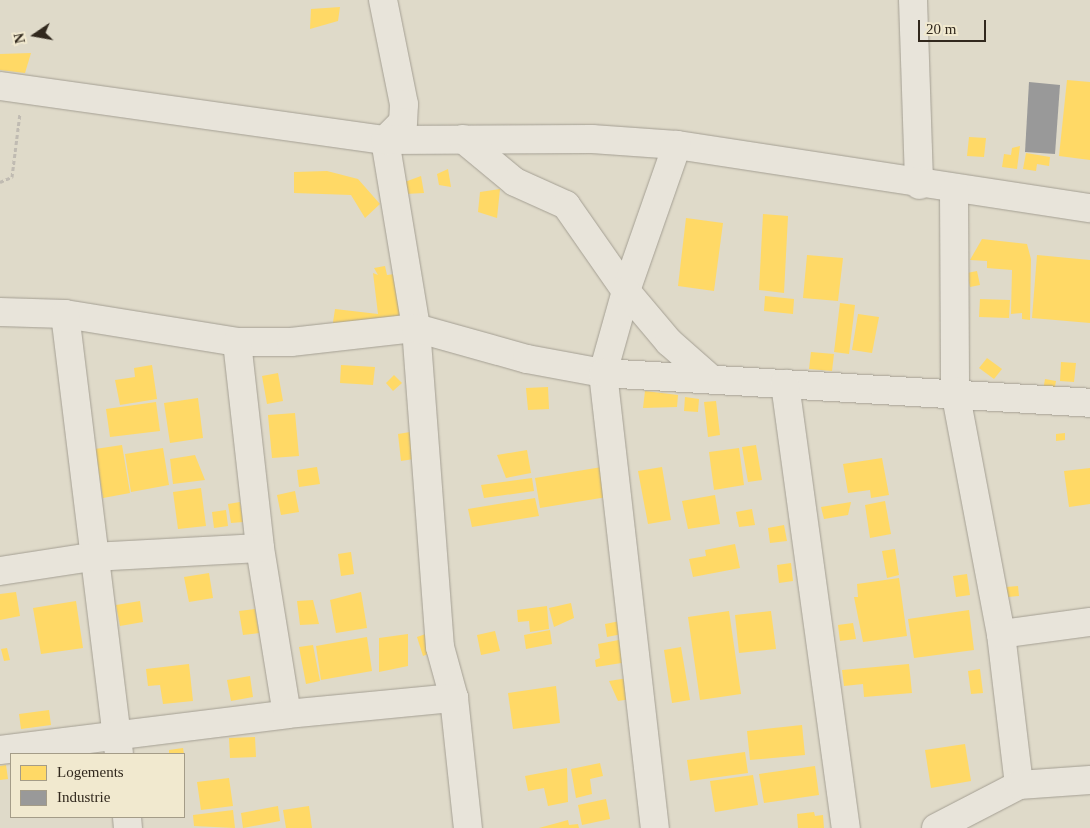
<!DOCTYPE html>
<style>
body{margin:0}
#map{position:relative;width:1090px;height:828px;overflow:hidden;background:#dfdac9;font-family:"Times New Roman",serif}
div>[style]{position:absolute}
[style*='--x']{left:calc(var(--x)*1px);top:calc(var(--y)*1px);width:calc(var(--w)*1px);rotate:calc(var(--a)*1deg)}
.homes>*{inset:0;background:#ffd966}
.industry>*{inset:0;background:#999}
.path>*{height:3px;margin-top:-1.5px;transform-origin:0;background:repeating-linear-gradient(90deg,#c0bbb2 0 4px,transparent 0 6.5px)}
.roads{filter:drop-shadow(0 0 1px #a49f93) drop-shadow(0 0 1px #a49f93)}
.minor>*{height:28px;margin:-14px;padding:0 14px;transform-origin:14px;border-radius:14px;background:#e8e4da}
span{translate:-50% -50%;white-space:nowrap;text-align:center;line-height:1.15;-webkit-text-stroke:5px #f1e9cf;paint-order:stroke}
.legend{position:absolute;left:10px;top:753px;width:175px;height:65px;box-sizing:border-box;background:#f1e9cf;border:1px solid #a49c88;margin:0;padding:6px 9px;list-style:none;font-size:15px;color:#31281d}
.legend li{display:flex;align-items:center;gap:10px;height:25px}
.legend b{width:25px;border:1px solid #a49c88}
.north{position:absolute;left:10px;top:10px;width:50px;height:50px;-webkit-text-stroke:4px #f1e9cf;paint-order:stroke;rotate:258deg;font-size:14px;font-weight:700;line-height:20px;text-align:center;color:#31281d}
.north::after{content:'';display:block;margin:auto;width:18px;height:22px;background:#31281d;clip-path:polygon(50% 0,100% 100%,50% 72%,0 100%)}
.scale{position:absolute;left:918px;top:20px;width:68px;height:22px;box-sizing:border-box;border:2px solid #31281d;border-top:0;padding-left:6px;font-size:15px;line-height:18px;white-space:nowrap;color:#31281d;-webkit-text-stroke:4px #f1e9cf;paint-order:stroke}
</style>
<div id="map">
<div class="homes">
<div style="clip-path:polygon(340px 7px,338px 21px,310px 29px,311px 9px)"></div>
<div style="clip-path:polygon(31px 53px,25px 73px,0 70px,0 54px)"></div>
<div style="clip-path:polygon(1067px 80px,1090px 82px,1090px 160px,1059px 156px)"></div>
<div style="clip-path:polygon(969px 137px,986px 138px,984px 157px,967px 156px)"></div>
<div style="clip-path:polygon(1020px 146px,1017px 169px,1002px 167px,1004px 154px,1011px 155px,1012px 148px)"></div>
<div style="clip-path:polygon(1026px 153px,1050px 157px,1049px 166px,1037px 164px,1036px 171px,1023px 169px)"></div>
<div style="clip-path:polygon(448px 169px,451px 187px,439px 185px,437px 174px)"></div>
<div style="clip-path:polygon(327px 171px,358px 179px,380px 204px,365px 218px,351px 195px,294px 193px,294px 172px)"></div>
<div style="clip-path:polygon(421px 176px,424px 193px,405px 194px,402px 183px)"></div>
<div style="clip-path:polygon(500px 189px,497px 218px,478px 212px,480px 192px)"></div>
<div style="clip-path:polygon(763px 214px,788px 216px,784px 293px,759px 290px)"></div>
<div style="clip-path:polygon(686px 218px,723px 223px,714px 291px,678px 286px)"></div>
<div style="clip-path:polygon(982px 239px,1027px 244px,1031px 259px,1030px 320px,1022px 319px,1022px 313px,1011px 314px,1012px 270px,987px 268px,987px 261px,970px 260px)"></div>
<div style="clip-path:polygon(807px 255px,843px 258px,838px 301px,803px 298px)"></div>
<div style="clip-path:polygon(1037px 255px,1090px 260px,1090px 323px,1032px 318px)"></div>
<div style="clip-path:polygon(385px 266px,387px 275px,395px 274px,401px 314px,384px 329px,332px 329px,335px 309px,378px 314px,373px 273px,378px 275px,374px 268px)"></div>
<div style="clip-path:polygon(977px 271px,980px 285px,970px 287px,967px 273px)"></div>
<div style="clip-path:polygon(765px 296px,794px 299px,793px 314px,764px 311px)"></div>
<div style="clip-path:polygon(980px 299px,1010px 300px,1009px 318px,979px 317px)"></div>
<div style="clip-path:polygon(840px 303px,855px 305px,849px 354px,834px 352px)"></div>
<div style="clip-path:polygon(858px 314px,879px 317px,872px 353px,852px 350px)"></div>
<div style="clip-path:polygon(811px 352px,834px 354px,832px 371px,809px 369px)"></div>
<div style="clip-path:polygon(987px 358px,1002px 369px,994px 379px,979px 368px)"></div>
<div style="clip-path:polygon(1061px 362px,1076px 363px,1074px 382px,1060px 381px)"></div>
<div style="clip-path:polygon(152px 365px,157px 399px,120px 405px,115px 380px,135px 377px,134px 368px)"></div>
<div style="clip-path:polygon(341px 365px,375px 367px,373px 385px,340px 383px)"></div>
<div style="clip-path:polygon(278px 373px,283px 401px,267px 404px,262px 376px)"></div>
<div style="clip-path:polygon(394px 375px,402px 383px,393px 391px,386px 383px)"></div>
<div style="clip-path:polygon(1045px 379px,1056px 381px,1054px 392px,1043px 391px)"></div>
<div style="clip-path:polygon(548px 387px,549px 409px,528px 410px,526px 388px)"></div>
<div style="clip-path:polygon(645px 391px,678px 395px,677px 407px,643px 408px)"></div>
<div style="clip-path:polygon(685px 397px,699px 399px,698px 412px,684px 411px)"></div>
<div style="clip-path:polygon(198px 398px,203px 438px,170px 443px,164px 403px)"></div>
<div style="clip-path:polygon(716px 401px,720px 435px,708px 437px,704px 402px)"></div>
<div style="clip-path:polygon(156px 402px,160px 431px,110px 437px,106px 409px)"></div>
<div style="clip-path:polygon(295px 413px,299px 456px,272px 458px,268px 415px)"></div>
<div style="clip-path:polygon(410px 432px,414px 459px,401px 461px,398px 434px)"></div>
<div style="clip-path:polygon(1065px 433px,1065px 440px,1056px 441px,1056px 434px)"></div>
<div style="clip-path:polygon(122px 445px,130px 493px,103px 498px,95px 449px)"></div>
<div style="clip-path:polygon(756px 445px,762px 480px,748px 482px,742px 447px)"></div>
<div style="clip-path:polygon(163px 448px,169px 485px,131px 492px,125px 454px)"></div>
<div style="clip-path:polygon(739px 448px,744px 485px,714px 490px,709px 452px)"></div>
<div style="clip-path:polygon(527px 450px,531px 473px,506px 478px,497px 455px)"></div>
<div style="clip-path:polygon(195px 455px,205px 480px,173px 484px,170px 459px)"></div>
<div style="clip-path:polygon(882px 458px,889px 495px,871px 498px,870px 490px,848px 493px,843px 464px)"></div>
<div style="clip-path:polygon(608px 466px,613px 496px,540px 508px,535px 478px)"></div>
<div style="clip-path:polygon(317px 467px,320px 484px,299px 487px,297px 470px)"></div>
<div style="clip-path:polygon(662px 467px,671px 520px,648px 524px,638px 471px)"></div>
<div style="clip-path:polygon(1090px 468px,1090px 504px,1069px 507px,1064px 471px)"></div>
<div style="clip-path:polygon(532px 478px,534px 491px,484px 498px,481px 485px)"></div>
<div style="clip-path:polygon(201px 488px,206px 526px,178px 529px,173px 492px)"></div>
<div style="clip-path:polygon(295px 491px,299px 512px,281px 515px,277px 495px)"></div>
<div style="clip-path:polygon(715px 495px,720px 524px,688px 529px,682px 501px)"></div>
<div style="clip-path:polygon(535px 498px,539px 516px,472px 527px,468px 509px)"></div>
<div style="clip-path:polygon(885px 501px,891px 534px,870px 538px,865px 505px)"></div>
<div style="clip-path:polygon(240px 502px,243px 522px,231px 523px,228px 504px)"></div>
<div style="clip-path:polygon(851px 502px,848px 515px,824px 519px,821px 507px)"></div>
<div style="clip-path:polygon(752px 509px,755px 525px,739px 527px,736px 512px)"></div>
<div style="clip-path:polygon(226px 510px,228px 526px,214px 528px,212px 512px)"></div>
<div style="clip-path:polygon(784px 525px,787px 541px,770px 543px,768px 528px)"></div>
<div style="clip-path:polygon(735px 544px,740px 568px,693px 577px,689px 559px,706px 556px,705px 550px)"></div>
<div style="clip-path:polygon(895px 549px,899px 575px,887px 578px,882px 551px)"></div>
<div style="clip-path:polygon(351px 552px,354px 574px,341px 576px,338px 554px)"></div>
<div style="clip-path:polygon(791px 563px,793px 581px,779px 583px,777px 565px)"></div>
<div style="clip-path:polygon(209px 573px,213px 598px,189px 602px,184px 577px)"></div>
<div style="clip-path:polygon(967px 574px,970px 595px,956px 597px,953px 576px)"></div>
<div style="clip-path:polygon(899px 578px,907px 636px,863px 642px,854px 597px,858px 597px,857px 584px)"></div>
<div style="clip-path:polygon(1018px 586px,1019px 596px,1008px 597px,1006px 587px)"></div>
<div style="clip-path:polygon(16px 592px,20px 616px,0 620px,0 594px)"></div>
<div style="clip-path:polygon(361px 592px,367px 628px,336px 633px,330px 600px)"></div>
<div style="clip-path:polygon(313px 600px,319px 624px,300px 625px,297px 601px)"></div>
<div style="clip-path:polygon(76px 601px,83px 648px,41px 654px,33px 608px)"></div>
<div style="clip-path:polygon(140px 601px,143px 622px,120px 626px,116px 605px)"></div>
<div style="clip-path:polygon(571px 603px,574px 618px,554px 627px,549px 608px)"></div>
<div style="clip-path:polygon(547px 606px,549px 629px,530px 632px,529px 621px,518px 622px,517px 610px)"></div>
<div style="clip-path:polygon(255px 609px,259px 633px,243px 635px,239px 611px)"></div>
<div style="clip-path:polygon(969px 610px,974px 650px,914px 658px,908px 619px)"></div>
<div style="clip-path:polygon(729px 611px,741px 694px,700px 700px,688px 617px)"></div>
<div style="clip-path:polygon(771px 611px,776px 649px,739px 653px,735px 615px)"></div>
<div style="clip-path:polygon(620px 621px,622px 634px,607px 637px,605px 624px)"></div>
<div style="clip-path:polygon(853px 623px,856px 639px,840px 641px,838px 625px)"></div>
<div style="clip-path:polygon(550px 630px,552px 644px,526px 649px,524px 635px)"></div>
<div style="clip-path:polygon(434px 631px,433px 652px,423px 656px,417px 637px)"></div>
<div style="clip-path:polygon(495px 631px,500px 651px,481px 655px,477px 635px)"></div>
<div style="clip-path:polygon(408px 634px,408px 666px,379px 672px,379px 638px)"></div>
<div style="clip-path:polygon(367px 637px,372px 671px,321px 680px,316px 646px)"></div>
<div style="clip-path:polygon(624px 639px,628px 662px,596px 667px,595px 660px,600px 658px,598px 644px)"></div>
<div style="clip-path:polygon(313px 645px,320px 681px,306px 684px,299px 647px)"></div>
<div style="clip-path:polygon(681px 647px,690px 700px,672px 703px,664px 650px)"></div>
<div style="clip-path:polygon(7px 648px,10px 660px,4px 661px,1px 649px)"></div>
<div style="clip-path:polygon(189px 664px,193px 701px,163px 704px,160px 685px,148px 686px,146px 669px)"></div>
<div style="clip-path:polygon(909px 664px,912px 693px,864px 697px,863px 684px,844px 686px,842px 670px)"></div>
<div style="clip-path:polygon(980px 669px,983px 693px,971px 694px,968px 671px)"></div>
<div style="clip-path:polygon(250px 676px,253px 697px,231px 701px,227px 680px)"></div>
<div style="clip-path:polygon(628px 678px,631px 699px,618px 701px,609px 681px)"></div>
<div style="clip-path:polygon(556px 686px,560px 723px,513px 729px,508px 693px)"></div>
<div style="clip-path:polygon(49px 710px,51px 725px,21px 729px,19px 714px)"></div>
<div style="clip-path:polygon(802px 725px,805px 755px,750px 760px,747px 731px)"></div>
<div style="clip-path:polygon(255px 737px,256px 757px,230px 758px,229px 738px)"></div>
<div style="clip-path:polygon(965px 744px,971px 781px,931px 788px,925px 750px)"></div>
<div style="clip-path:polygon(183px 748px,184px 754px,169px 754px,169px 750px)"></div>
<div style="clip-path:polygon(745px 752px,748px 773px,690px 781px,687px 760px)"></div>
<div style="clip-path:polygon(600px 763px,603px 776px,590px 779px,592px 794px,576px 798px,571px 769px)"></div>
<div style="clip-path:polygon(6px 765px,8px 779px,0 780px,0 766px)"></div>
<div style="clip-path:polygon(815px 766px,819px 795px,764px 803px,759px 774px)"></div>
<div style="clip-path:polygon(567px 768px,568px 802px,548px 806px,544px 788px,528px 791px,525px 776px)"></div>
<div style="clip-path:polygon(753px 775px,758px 805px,715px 812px,710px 781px)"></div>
<div style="clip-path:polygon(229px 778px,233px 806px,201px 810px,197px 782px)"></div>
<div style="clip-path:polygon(606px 799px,610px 819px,582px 825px,578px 805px)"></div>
<div style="clip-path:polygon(278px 806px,280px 821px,243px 828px,241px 813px)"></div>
<div style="clip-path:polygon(309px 806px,312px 828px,286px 828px,283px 810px)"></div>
<div style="clip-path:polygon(233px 810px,235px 828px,194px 826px,193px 815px)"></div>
<div style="clip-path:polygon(814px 812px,815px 816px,823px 815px,824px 828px,798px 828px,797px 814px)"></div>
<div style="clip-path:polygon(568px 820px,569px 825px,578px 824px,579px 828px,539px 828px)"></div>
</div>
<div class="industry">
<div style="clip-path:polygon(1029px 82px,1060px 85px,1055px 154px,1025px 152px)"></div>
</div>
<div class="path">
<div style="--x:0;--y:182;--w:13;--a:-23"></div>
<div style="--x:12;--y:177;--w:64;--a:-82.9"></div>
</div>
<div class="roads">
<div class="minor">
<div style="--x:383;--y:0;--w:106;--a:78.6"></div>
<div style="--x:404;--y:104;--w:18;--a:93"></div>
<div style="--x:403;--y:122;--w:25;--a:135"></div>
<div style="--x:385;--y:140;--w:191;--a:80.6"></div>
<div style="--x:416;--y:328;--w:320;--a:85.7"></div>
<div style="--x:440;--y:647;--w:53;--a:74.6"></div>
<div style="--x:454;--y:698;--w:131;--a:83.9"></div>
<div style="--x:913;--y:0;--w:185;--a:88.1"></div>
<div style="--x:0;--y:86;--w:389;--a:8"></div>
<div style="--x:385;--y:140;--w:207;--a:-0.3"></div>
<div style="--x:592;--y:139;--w:85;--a:4"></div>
<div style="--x:677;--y:145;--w:418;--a:8.7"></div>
<div style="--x:463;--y:139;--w:67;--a:39.6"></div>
<div style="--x:515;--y:182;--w:56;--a:24.3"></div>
<div style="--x:566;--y:205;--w:105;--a:55.1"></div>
<div style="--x:626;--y:291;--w:85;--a:105.7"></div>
<div style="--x:603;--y:373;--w:458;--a:83.5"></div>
<div style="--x:677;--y:145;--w:155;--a:109.3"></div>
<div style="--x:626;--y:291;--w:67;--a:49.9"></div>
<div style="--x:669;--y:342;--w:56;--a:41.4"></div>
<div style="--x:954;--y:190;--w:201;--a:89.7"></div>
<div style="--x:955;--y:391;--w:247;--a:79.3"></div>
<div style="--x:1001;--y:634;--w:152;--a:83.2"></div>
<div style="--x:0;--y:312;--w:65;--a:1.8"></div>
<div style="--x:65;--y:314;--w:174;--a:9.2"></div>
<div style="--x:237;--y:342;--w:54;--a:0"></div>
<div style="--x:291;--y:342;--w:126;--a:-6.4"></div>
<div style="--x:416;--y:328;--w:115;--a:15.6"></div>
<div style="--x:527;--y:359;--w:77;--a:10.4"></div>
<div style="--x:603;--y:373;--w:488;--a:3.5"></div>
<div style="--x:65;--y:314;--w:442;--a:83"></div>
<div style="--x:237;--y:342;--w:207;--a:83.6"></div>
<div style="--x:260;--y:548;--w:168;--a:80.8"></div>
<div style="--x:785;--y:384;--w:448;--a:82.2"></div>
<div style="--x:0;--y:571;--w:93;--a:-8.7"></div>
<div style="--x:92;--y:557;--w:168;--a:-3.1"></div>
<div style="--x:1001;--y:634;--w:90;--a:-7.7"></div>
<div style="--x:0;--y:750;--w:289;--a:-7.1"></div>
<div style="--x:287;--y:714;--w:168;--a:-5.5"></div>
<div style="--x:127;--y:817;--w:11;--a:85"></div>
<div style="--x:936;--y:828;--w:93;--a:-27.4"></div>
<div style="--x:1019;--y:785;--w:71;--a:-4"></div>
</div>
</div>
<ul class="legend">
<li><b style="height:14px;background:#ffd966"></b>Logements</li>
<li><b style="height:14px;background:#999"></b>Industrie</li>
</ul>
<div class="north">N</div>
<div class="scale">20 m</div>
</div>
